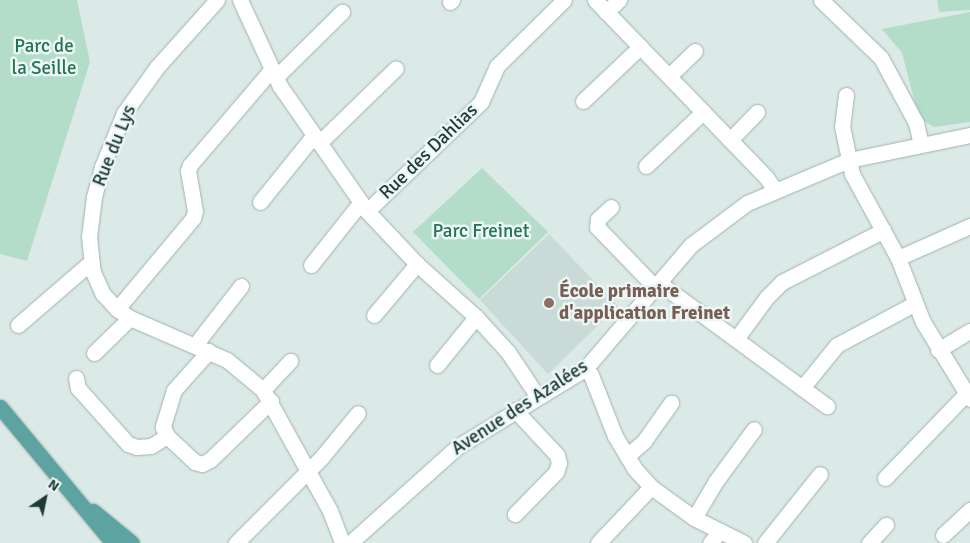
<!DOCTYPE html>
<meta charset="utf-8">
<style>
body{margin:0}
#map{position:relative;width:970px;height:543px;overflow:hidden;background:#dceae7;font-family:Signika,sans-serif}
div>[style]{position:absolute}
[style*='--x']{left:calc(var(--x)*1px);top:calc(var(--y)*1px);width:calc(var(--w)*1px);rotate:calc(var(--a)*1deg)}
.built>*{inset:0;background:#cadad6}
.green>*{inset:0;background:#b3ddc8}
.roads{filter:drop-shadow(0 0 1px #9fb2af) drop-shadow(0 0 1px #9fb2af)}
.minor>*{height:15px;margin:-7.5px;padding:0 7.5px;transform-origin:7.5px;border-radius:7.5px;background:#fff}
.major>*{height:15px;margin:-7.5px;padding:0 7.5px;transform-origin:7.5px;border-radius:7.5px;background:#5da3a2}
.dots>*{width:14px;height:14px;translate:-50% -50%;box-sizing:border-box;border:2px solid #ecf6f4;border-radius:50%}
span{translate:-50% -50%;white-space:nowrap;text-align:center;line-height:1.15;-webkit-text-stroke:5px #ecf6f4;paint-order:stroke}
.park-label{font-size:19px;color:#257356}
.street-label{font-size:19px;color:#1d3a39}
.education-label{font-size:19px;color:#785e54;font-weight:700}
.left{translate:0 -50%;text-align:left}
.north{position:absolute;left:20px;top:473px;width:50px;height:50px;-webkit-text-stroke:4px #ecf6f4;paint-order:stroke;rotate:34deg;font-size:14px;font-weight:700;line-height:20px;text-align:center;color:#1d3a39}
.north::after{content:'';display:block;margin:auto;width:18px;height:22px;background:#1d3a39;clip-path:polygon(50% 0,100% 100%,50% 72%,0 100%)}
</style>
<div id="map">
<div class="built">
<div style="clip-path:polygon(549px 234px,618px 306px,548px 374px,480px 300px)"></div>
</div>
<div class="green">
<div style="clip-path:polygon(0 0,77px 0,90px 62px,27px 261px,0 254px)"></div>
<div style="clip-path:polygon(937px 0,970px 0,970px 10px,939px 12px)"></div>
<div style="clip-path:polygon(970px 12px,970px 122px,934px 127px,919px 118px,902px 53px,882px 29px)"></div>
<div style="clip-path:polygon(482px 168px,548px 232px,479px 299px,413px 232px)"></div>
</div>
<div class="roads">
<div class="minor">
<div style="--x:217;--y:0;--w:90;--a:131.8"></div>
<div style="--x:157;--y:67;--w:57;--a:125.7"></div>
<div style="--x:124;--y:113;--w:58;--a:112.2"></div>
<div style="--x:102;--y:167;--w:31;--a:105"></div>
<div style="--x:94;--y:197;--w:39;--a:97"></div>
<div style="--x:89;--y:236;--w:36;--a:84"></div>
<div style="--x:93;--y:272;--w:24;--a:66"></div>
<div style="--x:103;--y:294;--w:21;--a:47"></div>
<div style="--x:117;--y:309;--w:16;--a:35"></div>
<div style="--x:130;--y:318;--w:106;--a:23.4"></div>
<div style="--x:227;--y:360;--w:47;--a:39.8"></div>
<div style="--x:263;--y:390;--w:138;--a:61"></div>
<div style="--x:330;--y:511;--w:34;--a:69"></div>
<div style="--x:240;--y:0;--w:95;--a:65.1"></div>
<div style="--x:280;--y:86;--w:152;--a:55.2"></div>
<div style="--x:367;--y:211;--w:73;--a:46.7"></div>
<div style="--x:417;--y:264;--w:79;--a:41.9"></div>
<div style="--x:476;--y:317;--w:47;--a:47.6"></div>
<div style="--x:508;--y:352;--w:54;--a:56.3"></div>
<div style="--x:595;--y:0;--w:246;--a:46"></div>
<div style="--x:766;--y:177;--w:16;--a:55"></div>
<div style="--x:821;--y:0;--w:83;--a:44"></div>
<div style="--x:881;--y:58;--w:74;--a:61.7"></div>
<div style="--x:916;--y:123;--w:22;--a:77"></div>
<div style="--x:450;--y:2;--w:3;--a:-45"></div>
<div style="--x:606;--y:12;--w:18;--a:-43"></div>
<div style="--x:669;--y:76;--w:36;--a:-44"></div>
<div style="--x:276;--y:77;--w:93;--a:-44.6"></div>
<div style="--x:846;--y:95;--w:31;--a:97"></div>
<div style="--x:842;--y:126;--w:49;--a:78.2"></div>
<div style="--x:852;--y:174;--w:96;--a:61.3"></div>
<div style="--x:898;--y:258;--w:69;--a:68.7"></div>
<div style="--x:923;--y:322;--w:90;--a:58.6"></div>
<div style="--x:583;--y:101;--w:79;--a:-43.5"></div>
<div style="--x:730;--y:140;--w:39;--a:-46"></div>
<div style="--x:319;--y:143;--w:107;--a:-44.2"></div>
<div style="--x:646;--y:166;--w:79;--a:-43.5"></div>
<div style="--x:260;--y:202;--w:86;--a:-51.1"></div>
<div style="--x:611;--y:207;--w:18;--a:137"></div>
<div style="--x:598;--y:219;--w:8;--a:97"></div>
<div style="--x:597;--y:227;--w:78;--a:46"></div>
<div style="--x:651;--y:283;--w:11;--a:10"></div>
<div style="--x:662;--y:285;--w:205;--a:36.3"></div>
<div style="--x:367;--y:211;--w:158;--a:-43.7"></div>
<div style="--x:481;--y:102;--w:39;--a:-66"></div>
<div style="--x:497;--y:66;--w:94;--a:-44.6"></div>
<div style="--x:898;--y:258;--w:79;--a:-24"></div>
<div style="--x:311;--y:265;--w:80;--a:-51.6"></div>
<div style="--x:117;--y:309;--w:119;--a:-50.1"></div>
<div style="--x:193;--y:218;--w:7;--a:-74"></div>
<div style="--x:195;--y:211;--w:41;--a:-99.9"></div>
<div style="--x:188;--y:171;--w:6;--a:-72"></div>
<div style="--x:190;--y:165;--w:126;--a:-49.5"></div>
<div style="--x:374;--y:315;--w:67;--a:-49.9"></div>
<div style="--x:18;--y:325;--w:96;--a:-40.8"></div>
<div style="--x:736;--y:339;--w:52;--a:-53.6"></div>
<div style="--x:767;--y:297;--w:21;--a:-45"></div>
<div style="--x:782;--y:282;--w:114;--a:-27"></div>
<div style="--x:195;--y:345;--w:75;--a:-52.1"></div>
<div style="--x:938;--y:350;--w:37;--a:-31"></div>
<div style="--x:209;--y:351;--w:52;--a:131.9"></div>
<div style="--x:174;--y:390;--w:39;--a:107"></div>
<div style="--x:163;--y:427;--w:10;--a:66"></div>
<div style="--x:167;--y:436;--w:38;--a:43"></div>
<div style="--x:195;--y:462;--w:7;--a:16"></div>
<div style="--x:202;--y:464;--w:9;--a:-27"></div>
<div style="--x:210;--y:460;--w:85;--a:-44"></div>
<div style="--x:94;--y:353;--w:50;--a:-44.2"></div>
<div style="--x:437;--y:365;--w:62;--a:-50.9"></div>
<div style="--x:585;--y:369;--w:8;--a:45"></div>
<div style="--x:591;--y:375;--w:66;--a:68.5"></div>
<div style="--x:615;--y:436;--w:37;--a:59"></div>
<div style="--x:634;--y:468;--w:25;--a:48"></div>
<div style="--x:651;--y:487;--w:53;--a:35.8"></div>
<div style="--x:694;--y:518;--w:56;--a:26.6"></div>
<div style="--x:76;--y:378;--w:10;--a:79"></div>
<div style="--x:78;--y:388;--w:75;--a:48.2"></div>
<div style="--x:128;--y:444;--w:9;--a:18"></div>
<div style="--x:137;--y:447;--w:14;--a:-4"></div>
<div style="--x:151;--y:446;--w:19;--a:-32"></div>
<div style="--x:802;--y:388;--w:55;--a:-50.9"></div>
<div style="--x:837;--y:345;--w:89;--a:-28"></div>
<div style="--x:263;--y:390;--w:40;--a:-47"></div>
<div style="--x:515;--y:410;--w:62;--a:47"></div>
<div style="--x:557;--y:455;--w:8;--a:76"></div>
<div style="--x:559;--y:463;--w:9;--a:108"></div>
<div style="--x:556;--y:472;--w:59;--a:134.3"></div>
<div style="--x:627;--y:456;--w:23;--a:-41"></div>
<div style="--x:644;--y:441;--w:47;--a:-54.6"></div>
<div style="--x:885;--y:478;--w:115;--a:-46.1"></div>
<div style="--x:694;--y:518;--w:43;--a:-59.3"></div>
<div style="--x:716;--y:481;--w:64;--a:-53.8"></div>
<div style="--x:943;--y:535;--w:37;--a:-43"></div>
<div style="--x:236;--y:543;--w:120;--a:-45"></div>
<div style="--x:321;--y:458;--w:58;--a:-50.6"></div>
<div style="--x:350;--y:543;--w:144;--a:-41.9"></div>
<div style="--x:457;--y:447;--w:150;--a:-31.4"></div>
<div style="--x:585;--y:369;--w:163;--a:-49.5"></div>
<div style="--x:691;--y:245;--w:70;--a:-36.9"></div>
<div style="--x:747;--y:203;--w:111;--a:-22.9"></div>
<div style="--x:849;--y:160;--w:124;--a:-11.7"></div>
<div style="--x:598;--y:543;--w:77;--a:-46.6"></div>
<div style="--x:710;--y:543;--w:16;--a:-50"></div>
<div style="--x:765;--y:543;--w:88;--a:-51.4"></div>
<div style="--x:869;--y:543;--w:25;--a:-47"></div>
</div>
<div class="major">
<div style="--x:0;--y:407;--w:177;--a:50.3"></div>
<div style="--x:93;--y:511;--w:50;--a:39.4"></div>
</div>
</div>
<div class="dots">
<div style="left:549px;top:303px;background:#8d6e63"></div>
</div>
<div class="park-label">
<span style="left:44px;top:58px">Parc de<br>la Seille</span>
<span style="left:481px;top:232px">Parc Freinet</span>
</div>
<div class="street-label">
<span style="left:115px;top:146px;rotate:-68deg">Rue du Lys</span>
<span style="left:429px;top:152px;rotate:-44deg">Rue des Dahlias</span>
<span style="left:520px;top:408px;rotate:-33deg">Avenue des Azalées</span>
</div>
<div class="education-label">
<span class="left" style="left:559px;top:303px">École primaire<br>d'application Freinet</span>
</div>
<div class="north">N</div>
</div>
